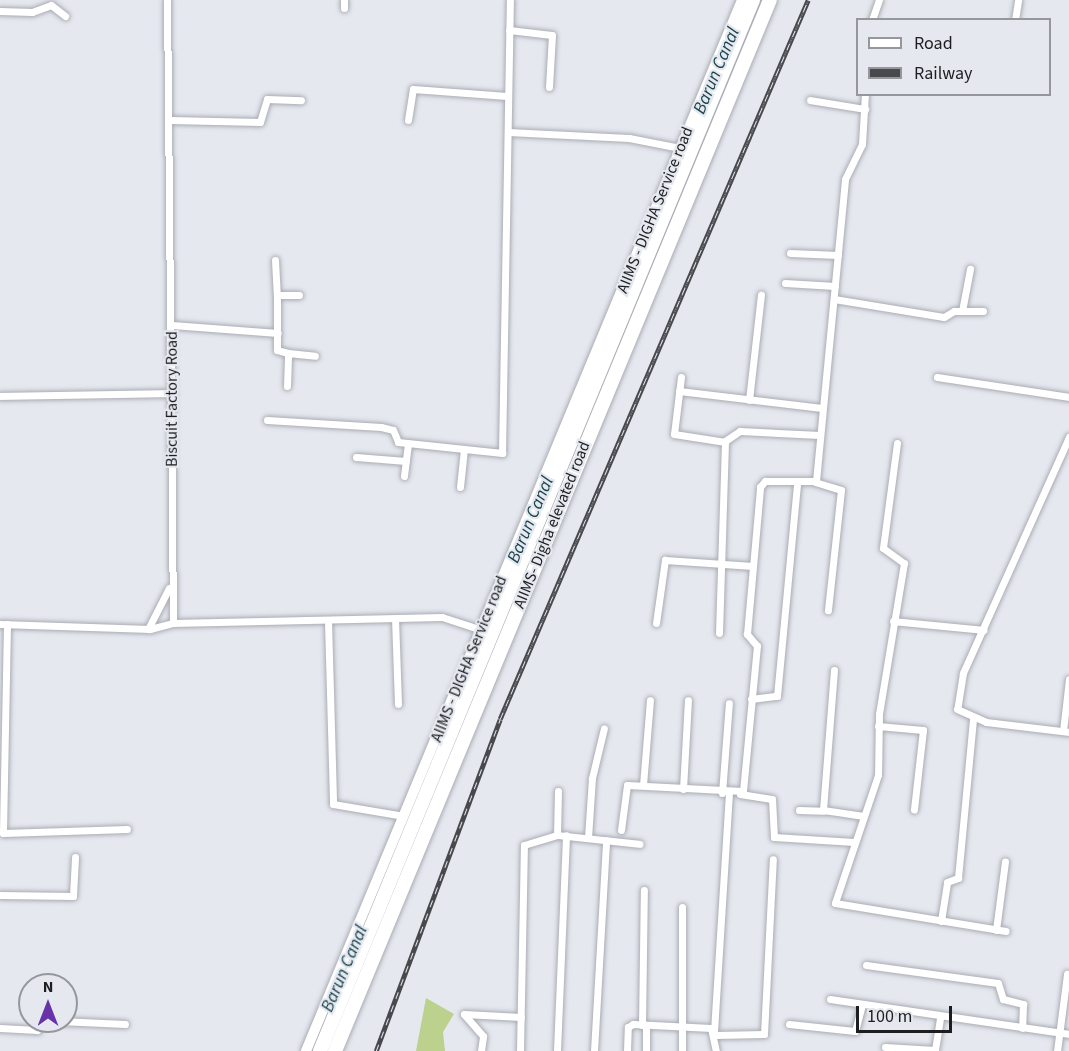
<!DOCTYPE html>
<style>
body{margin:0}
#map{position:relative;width:1069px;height:1051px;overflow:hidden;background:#e5e8ef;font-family:"Source Sans 3",sans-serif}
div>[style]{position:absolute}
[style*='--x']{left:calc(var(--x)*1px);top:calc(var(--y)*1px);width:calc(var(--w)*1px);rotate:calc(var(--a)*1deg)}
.green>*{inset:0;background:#bbd18d}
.canal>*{height:7px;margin:-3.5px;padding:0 3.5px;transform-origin:3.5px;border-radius:3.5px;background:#64c2d8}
.roads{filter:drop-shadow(0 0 2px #aaacb3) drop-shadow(0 0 2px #aaacb3)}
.minor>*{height:7px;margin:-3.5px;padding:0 3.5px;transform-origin:3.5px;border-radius:3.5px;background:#fff}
.secondary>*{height:10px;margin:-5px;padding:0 5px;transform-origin:5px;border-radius:5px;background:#fff}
.motorway>*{height:14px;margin:-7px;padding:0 7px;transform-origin:7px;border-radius:7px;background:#fff}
.rail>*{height:4.5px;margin-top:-2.25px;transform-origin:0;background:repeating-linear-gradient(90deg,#e5e8ef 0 7px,#47494c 0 14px);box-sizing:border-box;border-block:2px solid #47494c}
span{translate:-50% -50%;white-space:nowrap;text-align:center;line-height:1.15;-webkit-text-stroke:4.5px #e5e8ef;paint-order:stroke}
.street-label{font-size:16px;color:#1d1e20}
.water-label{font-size:18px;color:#19444d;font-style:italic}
.legend{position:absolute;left:856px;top:18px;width:195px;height:78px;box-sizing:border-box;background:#e5e8ef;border:2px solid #95979c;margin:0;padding:8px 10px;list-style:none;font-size:18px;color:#1d1e20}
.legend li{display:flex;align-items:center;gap:12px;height:30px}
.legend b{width:30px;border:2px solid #95979c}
.north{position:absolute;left:18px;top:973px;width:60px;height:60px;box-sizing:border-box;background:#e5e8ef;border:2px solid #95979c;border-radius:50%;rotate:0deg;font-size:16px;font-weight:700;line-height:24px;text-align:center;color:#1d1e20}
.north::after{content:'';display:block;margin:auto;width:21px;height:27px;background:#6833a9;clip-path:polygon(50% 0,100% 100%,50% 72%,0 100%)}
.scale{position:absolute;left:856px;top:1006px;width:96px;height:27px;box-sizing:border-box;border:3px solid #1d1e20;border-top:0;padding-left:8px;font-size:18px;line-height:21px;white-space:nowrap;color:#1d1e20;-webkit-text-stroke:4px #e5e8ef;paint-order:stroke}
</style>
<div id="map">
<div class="green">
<div style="clip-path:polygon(426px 998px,454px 1014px,443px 1032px,445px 1051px,416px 1051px)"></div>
</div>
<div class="canal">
<div style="--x:420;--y:827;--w:682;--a:-67.5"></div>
</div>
<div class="roads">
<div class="minor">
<div style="--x:344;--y:8;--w:8;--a:-90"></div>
<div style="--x:0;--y:11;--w:32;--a:2"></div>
<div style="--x:32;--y:12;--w:20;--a:-20"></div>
<div style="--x:51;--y:5;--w:18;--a:38"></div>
<div style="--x:872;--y:20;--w:21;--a:-71"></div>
<div style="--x:1015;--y:20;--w:20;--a:-81"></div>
<div style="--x:509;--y:30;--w:43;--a:6.6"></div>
<div style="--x:552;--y:35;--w:52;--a:93.3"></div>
<div style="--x:810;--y:100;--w:56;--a:9.3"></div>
<div style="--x:170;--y:120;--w:90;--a:1.3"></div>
<div style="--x:260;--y:122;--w:24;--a:-73"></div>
<div style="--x:267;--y:99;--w:34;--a:2"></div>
<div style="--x:408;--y:120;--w:31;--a:-81"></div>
<div style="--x:413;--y:89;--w:94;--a:4.3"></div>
<div style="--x:508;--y:132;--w:121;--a:2.8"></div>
<div style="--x:629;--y:138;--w:52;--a:11.1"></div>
<div style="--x:790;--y:253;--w:48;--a:2.4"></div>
<div style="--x:275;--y:260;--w:35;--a:87"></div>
<div style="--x:785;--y:283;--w:50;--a:3.4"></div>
<div style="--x:834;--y:299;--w:111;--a:9.3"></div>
<div style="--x:944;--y:317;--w:12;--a:-31"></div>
<div style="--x:954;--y:311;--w:29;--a:0"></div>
<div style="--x:962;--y:311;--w:43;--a:-79.2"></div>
<div style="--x:172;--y:325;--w:106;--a:4.3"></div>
<div style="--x:288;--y:353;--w:27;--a:6"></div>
<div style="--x:681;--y:377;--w:57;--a:97"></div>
<div style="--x:674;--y:434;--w:52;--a:8.9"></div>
<div style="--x:725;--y:442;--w:191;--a:91.8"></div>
<div style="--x:937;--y:377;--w:134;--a:8.6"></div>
<div style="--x:287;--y:386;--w:33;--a:-88"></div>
<div style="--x:288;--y:353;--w:11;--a:-165"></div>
<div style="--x:277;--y:350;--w:55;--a:-90"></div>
<div style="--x:277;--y:295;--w:22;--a:0"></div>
<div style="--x:679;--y:391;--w:144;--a:6.8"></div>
<div style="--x:0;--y:396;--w:172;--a:-1"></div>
<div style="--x:749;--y:400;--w:106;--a:-83.5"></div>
<div style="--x:267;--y:420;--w:114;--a:3.5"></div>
<div style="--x:381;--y:427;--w:12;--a:14"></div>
<div style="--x:393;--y:430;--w:13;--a:67"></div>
<div style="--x:398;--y:442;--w:105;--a:6"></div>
<div style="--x:502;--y:453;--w:453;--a:-89"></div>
<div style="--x:1069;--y:437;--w:259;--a:114.2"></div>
<div style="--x:963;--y:673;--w:36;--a:99"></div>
<div style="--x:957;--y:709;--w:32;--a:24"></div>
<div style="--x:986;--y:722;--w:84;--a:6.9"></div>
<div style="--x:725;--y:441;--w:18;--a:-34"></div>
<div style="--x:740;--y:431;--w:80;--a:2.9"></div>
<div style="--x:897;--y:443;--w:106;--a:97.6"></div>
<div style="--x:883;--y:548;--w:26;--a:36"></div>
<div style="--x:904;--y:563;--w:153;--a:99.4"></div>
<div style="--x:879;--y:714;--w:61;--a:90.9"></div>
<div style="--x:878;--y:775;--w:135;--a:108.6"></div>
<div style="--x:835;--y:903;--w:173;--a:9.3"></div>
<div style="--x:356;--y:457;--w:50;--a:4.6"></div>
<div style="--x:404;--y:476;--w:33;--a:-83"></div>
<div style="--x:815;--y:482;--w:27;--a:17"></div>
<div style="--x:841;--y:490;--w:121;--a:96.2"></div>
<div style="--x:460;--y:487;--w:37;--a:-84"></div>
<div style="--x:395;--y:618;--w:86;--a:88"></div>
<div style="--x:328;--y:621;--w:183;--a:88.4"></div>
<div style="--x:333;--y:804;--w:72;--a:9.6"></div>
<div style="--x:893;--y:621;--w:91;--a:5.6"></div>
<div style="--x:173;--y:623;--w:269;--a:-1.3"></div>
<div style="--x:442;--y:617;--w:40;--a:18"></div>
<div style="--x:656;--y:623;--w:64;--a:-81.9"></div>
<div style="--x:665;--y:560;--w:88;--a:3.9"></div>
<div style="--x:0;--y:624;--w:150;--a:1.9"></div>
<div style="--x:150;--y:629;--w:24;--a:-15"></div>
<div style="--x:173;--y:623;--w:623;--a:-90.55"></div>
<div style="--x:7;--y:624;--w:209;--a:91.1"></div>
<div style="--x:3;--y:833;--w:124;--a:-1.8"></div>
<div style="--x:148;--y:629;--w:46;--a:-62.9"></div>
<div style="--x:834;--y:670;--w:140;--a:94.5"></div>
<div style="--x:823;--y:810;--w:41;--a:8.3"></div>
<div style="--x:751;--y:699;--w:26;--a:-7"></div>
<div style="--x:777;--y:696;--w:214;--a:-84.6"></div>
<div style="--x:878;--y:726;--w:45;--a:5.1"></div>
<div style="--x:923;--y:730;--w:80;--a:96.5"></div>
<div style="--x:1063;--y:731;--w:52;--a:-83.4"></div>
<div style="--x:643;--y:785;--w:85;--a:-85.3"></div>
<div style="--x:683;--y:789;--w:89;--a:-86.8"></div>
<div style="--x:722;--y:793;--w:90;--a:-85.6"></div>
<div style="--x:740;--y:794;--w:32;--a:9"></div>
<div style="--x:772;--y:799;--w:38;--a:87"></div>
<div style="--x:774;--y:837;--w:80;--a:3.6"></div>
<div style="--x:799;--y:810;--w:24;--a:2"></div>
<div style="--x:621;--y:830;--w:45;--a:-82.4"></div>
<div style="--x:627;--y:785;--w:116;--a:3"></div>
<div style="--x:743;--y:791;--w:146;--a:-84.5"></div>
<div style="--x:757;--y:646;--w:16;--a:-130"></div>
<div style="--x:747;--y:634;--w:148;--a:-84.9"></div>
<div style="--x:760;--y:487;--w:8;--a:-50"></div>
<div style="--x:765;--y:481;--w:51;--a:0"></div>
<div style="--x:816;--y:481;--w:303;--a:-84.5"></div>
<div style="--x:845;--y:179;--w:39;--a:-64"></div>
<div style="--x:862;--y:144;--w:50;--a:-86.6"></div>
<div style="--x:557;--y:835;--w:44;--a:-88.7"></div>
<div style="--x:588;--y:838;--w:60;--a:-86.2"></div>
<div style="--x:592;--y:778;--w:51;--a:-76.5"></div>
<div style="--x:0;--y:895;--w:73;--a:0.8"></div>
<div style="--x:73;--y:896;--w:39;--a:-87"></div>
<div style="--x:682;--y:907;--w:144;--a:90"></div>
<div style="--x:941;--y:921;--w:39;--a:-81"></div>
<div style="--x:947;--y:882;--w:12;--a:-20"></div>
<div style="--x:958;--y:878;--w:161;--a:-84.6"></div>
<div style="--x:996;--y:930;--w:69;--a:-82.5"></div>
<div style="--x:866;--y:965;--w:133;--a:7.8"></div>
<div style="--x:998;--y:983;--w:17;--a:73"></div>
<div style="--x:1003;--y:999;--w:21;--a:14"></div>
<div style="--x:1023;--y:1004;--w:24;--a:92"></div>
<div style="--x:830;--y:999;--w:242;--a:8.3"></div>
<div style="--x:59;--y:1021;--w:66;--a:2.6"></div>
<div style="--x:789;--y:1024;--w:66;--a:6.1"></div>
<div style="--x:855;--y:1031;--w:28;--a:-75"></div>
<div style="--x:642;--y:1025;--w:135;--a:-89.2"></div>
<div style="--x:646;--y:1025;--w:26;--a:90"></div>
<div style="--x:0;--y:1028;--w:37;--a:3"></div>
<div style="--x:37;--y:1030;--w:11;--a:-52"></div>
<div style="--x:714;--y:1031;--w:237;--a:-86.4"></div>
<div style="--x:715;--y:1035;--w:49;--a:-1.2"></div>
<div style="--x:764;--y:1034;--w:175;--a:-87.1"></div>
<div style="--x:885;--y:1047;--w:50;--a:3.4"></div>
<div style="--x:935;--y:1050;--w:33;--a:-81"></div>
<div style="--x:481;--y:1051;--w:15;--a:-82"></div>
<div style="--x:483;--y:1036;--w:29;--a:-131"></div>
<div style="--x:464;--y:1014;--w:57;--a:3"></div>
<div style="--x:520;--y:1051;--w:206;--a:-88.9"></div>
<div style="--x:524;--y:845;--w:34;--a:-17"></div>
<div style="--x:557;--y:835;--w:83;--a:6.2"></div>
<div style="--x:557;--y:1051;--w:216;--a:-87.6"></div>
<div style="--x:594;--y:1051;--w:211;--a:-86.7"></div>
<div style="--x:627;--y:1051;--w:24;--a:-88"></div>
<div style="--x:628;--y:1027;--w:6;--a:-31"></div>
<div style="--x:633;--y:1024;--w:78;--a:2.9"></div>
<div style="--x:711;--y:1028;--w:24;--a:78"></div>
<div style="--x:1057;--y:1051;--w:78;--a:-82.6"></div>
</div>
<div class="secondary">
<div style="--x:306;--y:1051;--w:1138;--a:-67.47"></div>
</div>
<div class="motorway">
<div style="--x:320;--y:1051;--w:1137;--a:-67.61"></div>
<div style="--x:335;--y:1051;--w:1137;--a:-67.52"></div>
</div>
</div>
<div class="rail">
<div style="--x:376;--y:1051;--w:354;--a:-69.5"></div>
<div style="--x:500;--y:719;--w:782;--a:-66.81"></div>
</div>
<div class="street-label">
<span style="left:655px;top:210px;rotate:-68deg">AIIMS - DIGHA Service road</span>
<span style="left:172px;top:399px;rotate:-90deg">Biscuit Factory Road</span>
<span style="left:552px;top:525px;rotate:-68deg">AIIMS- Digha elevated road</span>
<span style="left:469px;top:659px;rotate:-68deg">AIIMS - DIGHA Service road</span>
</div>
<div class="water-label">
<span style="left:717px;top:71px;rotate:-67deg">Barun Canal</span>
<span style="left:531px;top:520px;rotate:-67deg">Barun Canal</span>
<span style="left:345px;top:969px;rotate:-67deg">Barun Canal</span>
</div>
<ul class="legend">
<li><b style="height:8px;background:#fff"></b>Road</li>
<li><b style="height:8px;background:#47494c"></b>Railway</li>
</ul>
<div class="north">N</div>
<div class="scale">100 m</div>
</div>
